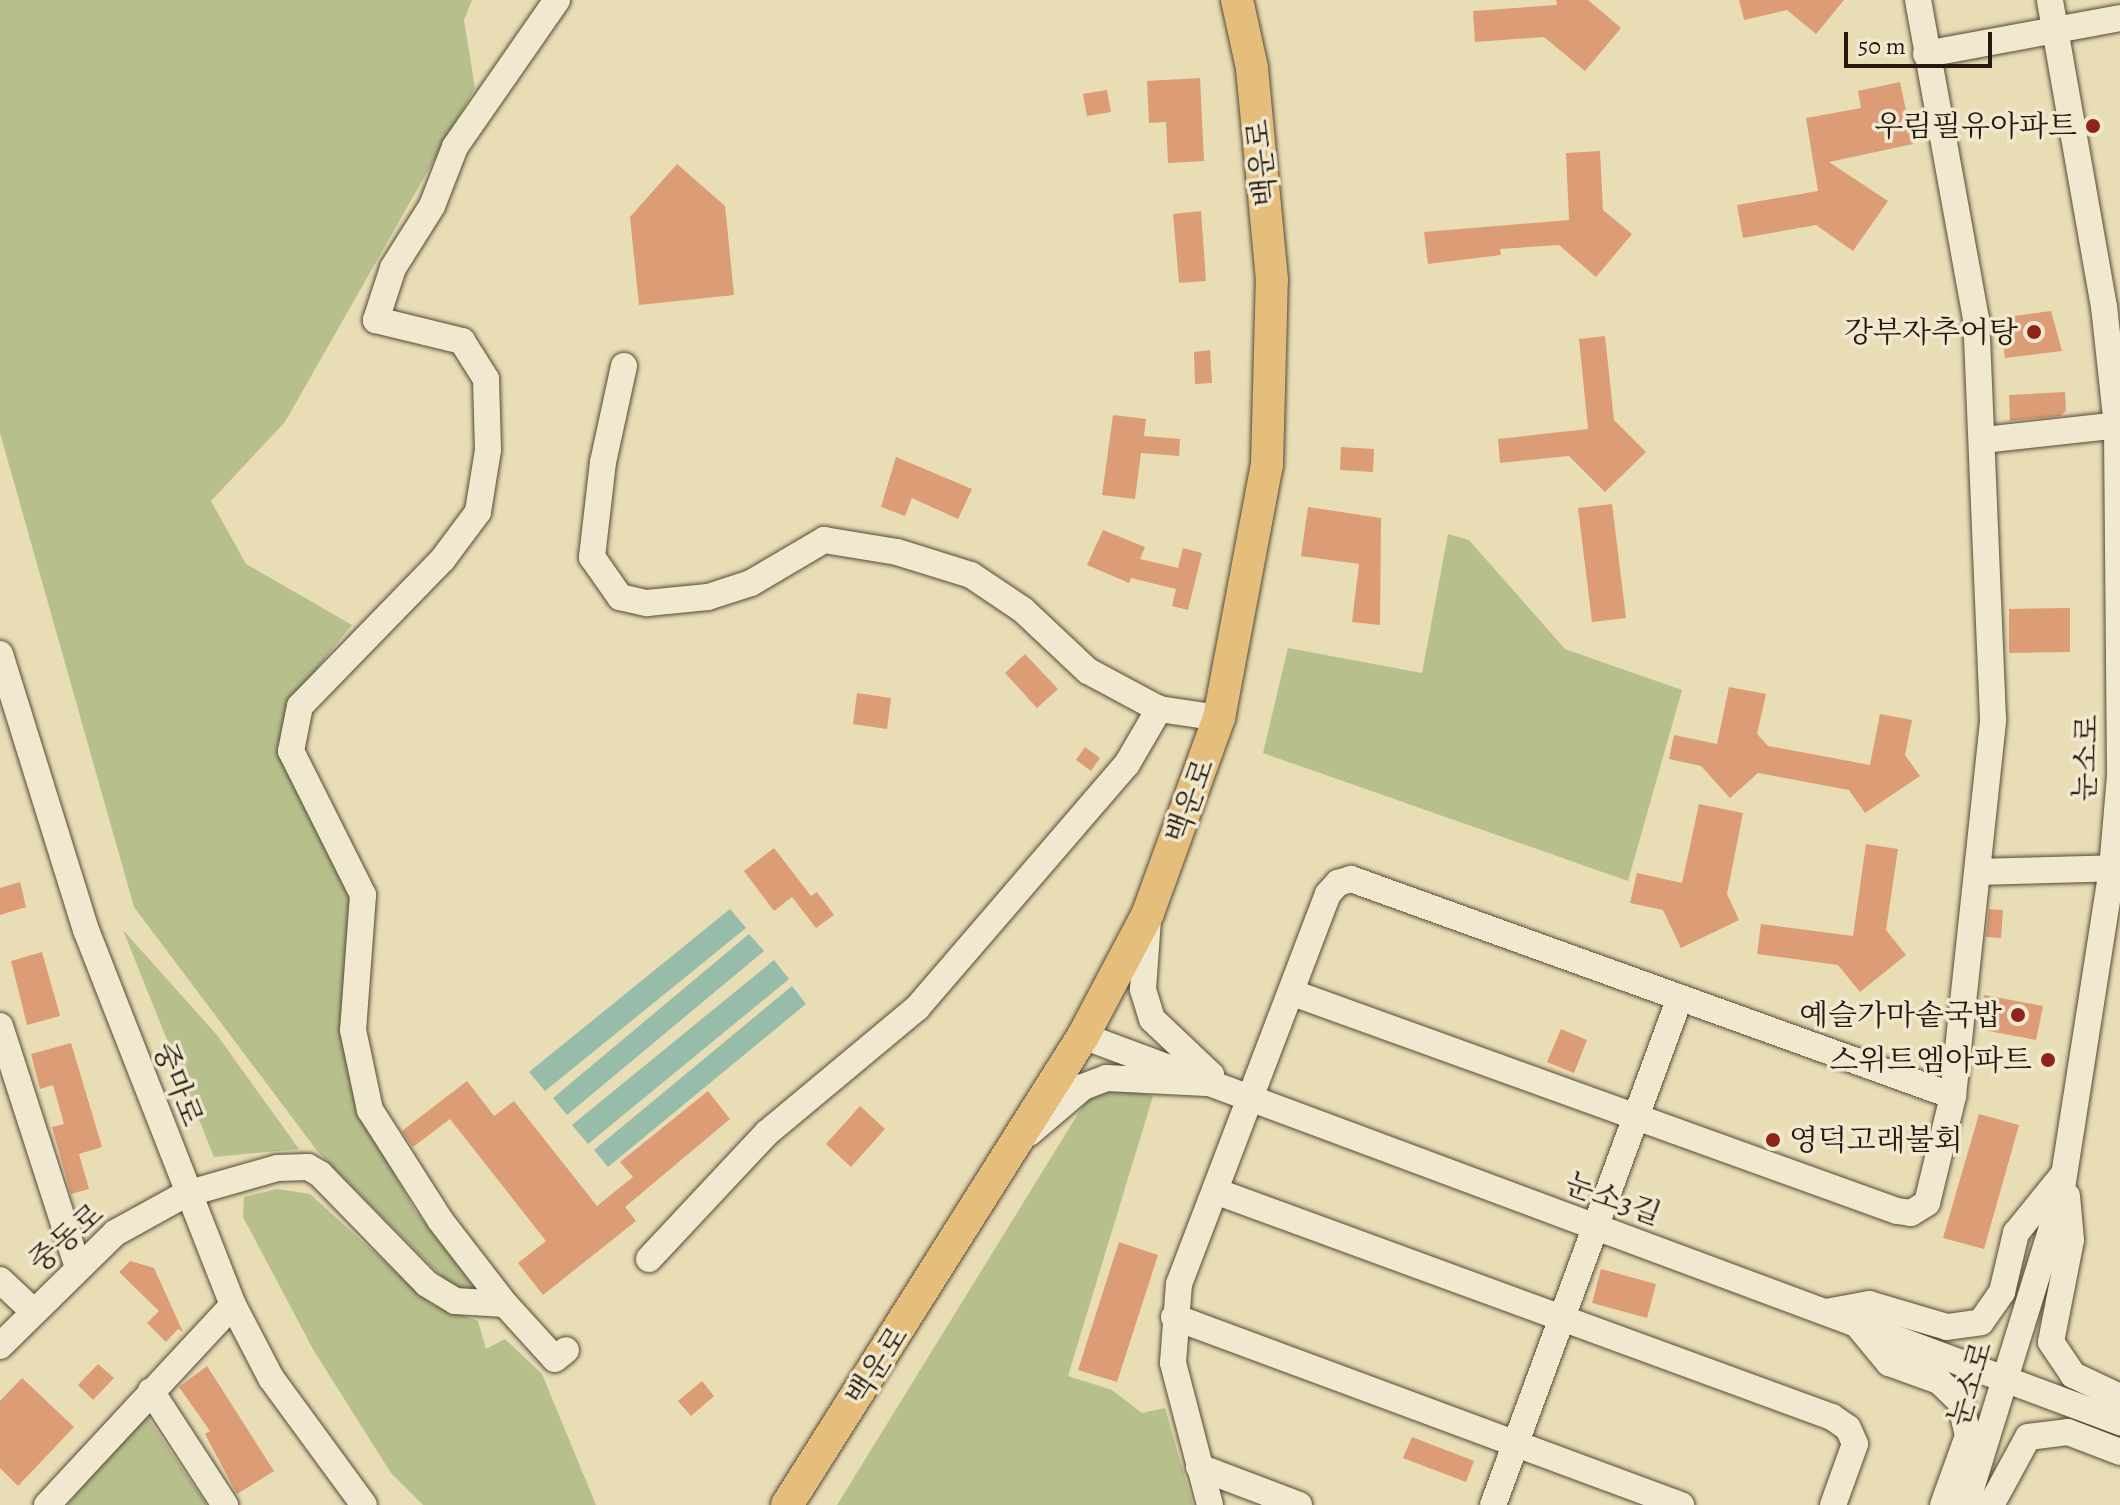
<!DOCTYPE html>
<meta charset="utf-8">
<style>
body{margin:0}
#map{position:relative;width:2120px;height:1505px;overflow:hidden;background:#e8ddb5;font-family:Alegreya,"Noto Serif KR",serif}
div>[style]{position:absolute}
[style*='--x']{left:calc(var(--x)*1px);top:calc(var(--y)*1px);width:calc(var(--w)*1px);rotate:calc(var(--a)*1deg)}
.green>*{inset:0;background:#b7c08d}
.water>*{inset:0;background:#98bcaa}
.building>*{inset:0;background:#dc9c76}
.roads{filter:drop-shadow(0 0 2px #564938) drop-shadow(0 0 2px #564938)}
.minor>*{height:26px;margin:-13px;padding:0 13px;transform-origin:13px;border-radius:13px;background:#f0e9cf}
.major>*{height:32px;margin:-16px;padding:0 16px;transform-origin:16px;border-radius:16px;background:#e4be7a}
.dots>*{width:22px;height:22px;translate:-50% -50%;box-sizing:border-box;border:4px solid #f0e9cf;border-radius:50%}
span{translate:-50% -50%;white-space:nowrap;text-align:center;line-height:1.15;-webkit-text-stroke:7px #f0e9cf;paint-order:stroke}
.poi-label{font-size:30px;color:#26180f}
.right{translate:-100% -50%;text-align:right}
.left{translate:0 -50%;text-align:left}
.street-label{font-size:30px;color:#26180f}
.scale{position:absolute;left:1844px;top:32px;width:148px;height:36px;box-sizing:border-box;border:4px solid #26180f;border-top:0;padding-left:10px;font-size:24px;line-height:28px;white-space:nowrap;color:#26180f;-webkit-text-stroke:6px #f0e9cf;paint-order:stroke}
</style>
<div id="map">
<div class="green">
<div style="clip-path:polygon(0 0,472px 0,464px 20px,475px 88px,285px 422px,211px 501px,246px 564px,352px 625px,289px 703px,282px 756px,355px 897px,359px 1112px,414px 1209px,478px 1292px,451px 1286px,318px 1152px,134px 907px,0 433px)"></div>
<div style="clip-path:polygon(1448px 534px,1469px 540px,1565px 649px,1682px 690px,1628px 881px,1263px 753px,1288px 648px,1422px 673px)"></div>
<div style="clip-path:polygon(123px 930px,217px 1035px,299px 1149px,214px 1157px)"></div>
<div style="clip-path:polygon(1114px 1087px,1153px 1096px,1068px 1376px,1112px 1390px,1142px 1413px,1165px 1408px,1193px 1505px,837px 1505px,1089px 1096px)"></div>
<div style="clip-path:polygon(277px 1189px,310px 1194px,431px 1304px,478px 1321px,486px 1349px,505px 1339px,542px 1374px,596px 1505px,423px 1505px,391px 1473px,314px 1351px,243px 1217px,244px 1197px)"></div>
<div style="clip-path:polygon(148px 1418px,207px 1505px,67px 1505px,136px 1422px)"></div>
</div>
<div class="water">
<div style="clip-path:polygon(730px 909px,746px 928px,545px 1091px,529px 1072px)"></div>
<div style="clip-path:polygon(749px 934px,764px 951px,567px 1115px,553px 1098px)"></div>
<div style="clip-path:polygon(774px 960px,789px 979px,588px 1144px,572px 1125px)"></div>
<div style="clip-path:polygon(792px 986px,806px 1004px,608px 1167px,594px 1150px)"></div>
</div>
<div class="building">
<div style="clip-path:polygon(1556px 0,1588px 0,1621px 28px,1585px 71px,1544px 37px,1475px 42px,1473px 11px,1557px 5px)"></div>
<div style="clip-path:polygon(1739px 0,1844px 0,1816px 34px,1787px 10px,1744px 20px)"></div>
<div style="clip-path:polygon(1200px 78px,1204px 161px,1168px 163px,1166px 122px,1149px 123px,1147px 81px)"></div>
<div style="clip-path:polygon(1900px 82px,1913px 144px,1829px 162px,1888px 201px,1853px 251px,1816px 225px,1743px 238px,1737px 205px,1818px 191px,1806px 118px,1861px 108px,1858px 91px)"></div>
<div style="clip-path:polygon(1107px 90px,1111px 112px,1087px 116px,1083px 94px)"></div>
<div style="clip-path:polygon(1600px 151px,1603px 210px,1632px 234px,1596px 277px,1559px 245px,1500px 249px,1501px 255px,1428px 264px,1424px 232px,1569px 220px,1566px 153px)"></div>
<div style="clip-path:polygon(677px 164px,725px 206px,734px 295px,639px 305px,630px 217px)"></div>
<div style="clip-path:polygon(1201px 211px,1206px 281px,1179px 283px,1173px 214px)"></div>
<div style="clip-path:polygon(2051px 311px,2062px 351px,2005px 358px,2000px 318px)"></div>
<div style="clip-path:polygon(1605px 336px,1614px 420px,1646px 452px,1605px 492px,1569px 456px,1500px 463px,1498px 439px,1588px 429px,1579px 339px)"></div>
<div style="clip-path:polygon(1210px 350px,1212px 383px,1195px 384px,1194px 352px)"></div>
<div style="clip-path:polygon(2065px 392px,2066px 411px,2060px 416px,2010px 421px,2009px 395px)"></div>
<div style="clip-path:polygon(1113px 415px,1146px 419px,1144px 436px,1180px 439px,1179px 456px,1141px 453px,1135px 499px,1102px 495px)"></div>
<div style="clip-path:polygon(1341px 447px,1374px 449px,1373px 472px,1340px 470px)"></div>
<div style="clip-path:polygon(896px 457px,972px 489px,958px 519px,912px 498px,905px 516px,881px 507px)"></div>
<div style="clip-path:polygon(1612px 504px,1626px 618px,1592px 622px,1578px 508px)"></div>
<div style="clip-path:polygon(1308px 507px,1381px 518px,1380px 625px,1352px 622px,1359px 564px,1301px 556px)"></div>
<div style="clip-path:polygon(1103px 530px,1145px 547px,1140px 559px,1178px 568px,1183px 548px,1202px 553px,1188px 610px,1172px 606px,1176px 589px,1131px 578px,1129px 583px,1087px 565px)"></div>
<div style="clip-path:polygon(2070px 608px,2070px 652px,2009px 653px,2009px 609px)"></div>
<div style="clip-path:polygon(1025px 654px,1058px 689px,1037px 708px,1005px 673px)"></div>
<div style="clip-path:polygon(1729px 687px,1766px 694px,1757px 734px,1768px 746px,1870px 765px,1880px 714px,1912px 720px,1905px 755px,1920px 776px,1865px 813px,1849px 790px,1758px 773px,1730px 798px,1701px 766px,1669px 759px,1674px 735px,1717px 744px)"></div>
<div style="clip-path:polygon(857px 693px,891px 698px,887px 729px,853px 724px)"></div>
<div style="clip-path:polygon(1085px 747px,1100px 758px,1091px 771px,1076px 760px)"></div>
<div style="clip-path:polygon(1699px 804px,1743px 813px,1727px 894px,1739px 920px,1681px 948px,1663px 910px,1630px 903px,1637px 873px,1682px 883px)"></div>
<div style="clip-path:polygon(1866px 844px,1898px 849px,1886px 930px,1906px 955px,1860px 992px,1838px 965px,1757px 954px,1761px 924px,1853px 936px)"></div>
<div style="clip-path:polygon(774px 848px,811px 896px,817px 892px,834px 915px,816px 928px,792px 897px,774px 911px,744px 871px)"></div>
<div style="clip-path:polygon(20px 882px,26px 907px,0 915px,0 888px)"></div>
<div style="clip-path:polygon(1989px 909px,2003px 910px,2001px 938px,1986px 937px)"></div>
<div style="clip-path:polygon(42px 952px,60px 1016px,27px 1025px,11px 961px)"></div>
<div style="clip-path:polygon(1984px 995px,2043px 1006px,2036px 1040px,1978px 1029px)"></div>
<div style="clip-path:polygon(1561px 1029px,1587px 1040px,1574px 1073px,1547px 1062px)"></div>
<div style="clip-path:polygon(71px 1043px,102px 1147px,79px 1154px,89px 1189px,71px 1194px,52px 1127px,64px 1124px,53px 1085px,40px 1089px,31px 1054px)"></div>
<div style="clip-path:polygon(467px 1081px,494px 1116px,514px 1101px,597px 1206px,633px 1177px,620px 1162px,708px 1091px,730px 1119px,625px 1207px,636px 1221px,543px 1295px,518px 1263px,546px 1241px,450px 1119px,413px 1147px,402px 1131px)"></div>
<div style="clip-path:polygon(860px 1106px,885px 1129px,851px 1167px,826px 1144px)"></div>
<div style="clip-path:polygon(1979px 1114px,2019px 1125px,1984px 1249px,1943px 1238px)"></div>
<div style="clip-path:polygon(1119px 1242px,1158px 1255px,1117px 1382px,1078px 1370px)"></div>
<div style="clip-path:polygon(130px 1261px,154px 1268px,183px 1332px,178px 1329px,166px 1342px,147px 1323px,159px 1311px,119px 1272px)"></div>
<div style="clip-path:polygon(1601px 1269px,1656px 1284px,1647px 1318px,1592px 1303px)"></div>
<div style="clip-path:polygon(98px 1364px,114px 1378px,93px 1400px,78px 1385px)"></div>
<div style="clip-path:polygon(207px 1366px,274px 1471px,237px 1494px,205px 1434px,210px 1431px,179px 1387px)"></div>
<div style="clip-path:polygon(22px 1378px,74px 1427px,18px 1486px,0 1468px,0 1401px)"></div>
<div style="clip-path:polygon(702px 1381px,714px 1396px,691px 1416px,678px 1401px)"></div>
<div style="clip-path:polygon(1412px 1437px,1474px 1461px,1466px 1482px,1403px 1458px)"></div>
</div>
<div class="roads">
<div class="minor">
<div style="--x:557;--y:0;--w:179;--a:124.8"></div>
<div style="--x:455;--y:147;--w:63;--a:111.3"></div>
<div style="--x:432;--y:206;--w:73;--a:122.2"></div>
<div style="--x:393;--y:268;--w:55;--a:108.1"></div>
<div style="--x:376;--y:320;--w:89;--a:13.7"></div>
<div style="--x:462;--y:341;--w:45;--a:57.7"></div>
<div style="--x:486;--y:379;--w:71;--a:88.4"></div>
<div style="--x:488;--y:450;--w:63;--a:99.2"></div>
<div style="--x:478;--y:512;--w:59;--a:126.7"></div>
<div style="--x:443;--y:559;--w:205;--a:134.2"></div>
<div style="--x:300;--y:706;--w:46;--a:101.3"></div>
<div style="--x:291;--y:751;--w:161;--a:63.4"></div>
<div style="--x:363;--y:895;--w:135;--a:94.2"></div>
<div style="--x:353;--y:1030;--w:82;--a:78"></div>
<div style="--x:370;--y:1110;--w:130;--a:57.5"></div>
<div style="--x:440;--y:1220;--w:106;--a:52.3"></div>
<div style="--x:505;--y:1304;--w:74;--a:47.7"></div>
<div style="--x:555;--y:1359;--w:14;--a:-39"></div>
<div style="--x:1926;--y:54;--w:197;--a:-10.5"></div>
<div style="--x:624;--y:366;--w:98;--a:102.3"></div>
<div style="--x:603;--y:462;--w:96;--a:96.6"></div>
<div style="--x:592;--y:557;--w:49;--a:55"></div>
<div style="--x:620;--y:597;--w:28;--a:13"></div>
<div style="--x:647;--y:603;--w:61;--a:-5.6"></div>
<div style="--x:708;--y:597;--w:45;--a:-18"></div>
<div style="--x:751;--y:583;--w:85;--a:-30.5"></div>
<div style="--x:824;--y:540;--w:74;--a:9.3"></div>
<div style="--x:897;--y:552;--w:77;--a:17.3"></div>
<div style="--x:971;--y:575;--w:63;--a:33.9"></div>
<div style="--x:1023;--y:610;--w:89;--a:43.2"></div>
<div style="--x:1088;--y:671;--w:81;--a:28.2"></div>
<div style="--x:1159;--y:709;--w:61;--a:8.5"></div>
<div style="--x:1984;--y:440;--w:137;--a:-6.3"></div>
<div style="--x:0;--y:654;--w:289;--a:72.7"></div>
<div style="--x:86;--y:930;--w:403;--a:68.6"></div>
<div style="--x:233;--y:1305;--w:82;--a:62.5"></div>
<div style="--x:271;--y:1378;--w:157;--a:53.8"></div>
<div style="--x:1980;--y:872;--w:140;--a:-1.6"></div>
<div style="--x:1293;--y:993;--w:642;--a:19.85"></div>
<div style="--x:1897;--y:1211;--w:14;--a:8"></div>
<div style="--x:1911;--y:1213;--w:19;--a:-32"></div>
<div style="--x:1927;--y:1203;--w:110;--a:-76.3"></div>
<div style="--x:1953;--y:1096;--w:379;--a:-83.9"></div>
<div style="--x:1993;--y:719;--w:400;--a:-92.4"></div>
<div style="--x:1976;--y:319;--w:324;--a:-100.3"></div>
<div style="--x:0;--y:1026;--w:250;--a:72.1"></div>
<div style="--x:1083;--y:1036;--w:1107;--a:20.42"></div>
<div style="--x:1029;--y:1133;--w:71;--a:-40.4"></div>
<div style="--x:1083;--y:1087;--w:25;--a:-21"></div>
<div style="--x:1106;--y:1078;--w:101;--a:2.8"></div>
<div style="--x:1207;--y:1083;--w:9;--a:-63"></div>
<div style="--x:1211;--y:1075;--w:81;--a:-136.5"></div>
<div style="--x:1152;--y:1019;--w:31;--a:-107"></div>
<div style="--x:1143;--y:989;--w:70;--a:-85.9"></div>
<div style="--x:1215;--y:1191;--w:657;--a:20.12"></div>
<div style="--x:1832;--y:1417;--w:19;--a:35"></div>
<div style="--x:1848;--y:1428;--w:17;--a:66"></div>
<div style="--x:1855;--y:1444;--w:65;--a:109.8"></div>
<div style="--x:2067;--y:1196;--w:44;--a:84.8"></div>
<div style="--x:2071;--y:1240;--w:104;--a:101.1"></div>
<div style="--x:2051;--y:1342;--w:40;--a:56"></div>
<div style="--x:2073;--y:1375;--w:52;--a:25.1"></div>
<div style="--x:649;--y:1259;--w:173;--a:-46.9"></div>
<div style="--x:767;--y:1133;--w:195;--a:-39.8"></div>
<div style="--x:917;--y:1008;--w:322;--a:-49.3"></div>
<div style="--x:1127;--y:764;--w:64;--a:-59.8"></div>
<div style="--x:0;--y:1280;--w:45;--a:43.2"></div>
<div style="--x:1826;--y:1312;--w:44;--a:-10.5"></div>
<div style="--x:1869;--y:1304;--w:81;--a:16.4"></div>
<div style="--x:1947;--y:1327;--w:34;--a:-8"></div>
<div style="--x:1981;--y:1322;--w:37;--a:-55"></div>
<div style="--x:2002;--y:1292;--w:61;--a:-76.7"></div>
<div style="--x:2016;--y:1233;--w:75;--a:-51"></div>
<div style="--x:1174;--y:1317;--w:541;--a:20.35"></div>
<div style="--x:1859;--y:1327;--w:47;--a:50.2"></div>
<div style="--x:1889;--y:1363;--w:53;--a:19.8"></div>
<div style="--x:1939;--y:1381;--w:29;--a:44"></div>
<div style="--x:1960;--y:1401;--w:36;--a:77"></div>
<div style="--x:1968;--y:1436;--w:73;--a:109.9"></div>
<div style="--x:0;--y:1346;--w:161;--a:-44.5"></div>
<div style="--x:115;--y:1233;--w:81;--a:-28.8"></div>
<div style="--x:186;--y:1194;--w:95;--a:-15.9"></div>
<div style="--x:277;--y:1168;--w:31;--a:-2"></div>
<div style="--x:308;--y:1167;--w:14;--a:30"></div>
<div style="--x:320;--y:1174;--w:153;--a:45.8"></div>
<div style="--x:427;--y:1284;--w:33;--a:31"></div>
<div style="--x:455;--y:1301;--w:50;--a:3.4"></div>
<div style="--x:151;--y:1391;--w:136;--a:57"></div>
<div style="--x:1199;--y:1467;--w:107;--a:20.8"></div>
<div style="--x:47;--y:1505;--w:273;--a:-47.1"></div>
<div style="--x:1210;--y:1505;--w:147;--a:-104.6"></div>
<div style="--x:1173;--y:1363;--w:79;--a:-85.7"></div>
<div style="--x:1179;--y:1284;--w:417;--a:-69.1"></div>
<div style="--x:1328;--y:894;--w:15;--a:-48"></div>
<div style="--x:1338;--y:883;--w:14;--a:-17"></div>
<div style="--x:1351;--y:879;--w:640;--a:19.82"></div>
<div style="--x:1493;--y:1505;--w:538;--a:-69.78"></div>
<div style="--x:1966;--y:1505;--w:318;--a:-72.8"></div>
<div style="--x:2060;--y:1201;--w:336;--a:-81.1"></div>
<div style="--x:2112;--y:869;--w:94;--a:-85.1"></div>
<div style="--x:2120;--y:775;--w:349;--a:-90.5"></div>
<div style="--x:2117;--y:426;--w:120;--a:-96.2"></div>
<div style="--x:2104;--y:307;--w:312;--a:-100"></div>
<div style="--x:1991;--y:1505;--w:77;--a:-61.4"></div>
<div style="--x:2028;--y:1437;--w:40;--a:-7.1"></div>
<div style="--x:2068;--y:1432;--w:56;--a:21"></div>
</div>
<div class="major">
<div style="--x:787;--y:1505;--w:555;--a:-57.74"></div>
<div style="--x:1083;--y:1036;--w:139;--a:-62.1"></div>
<div style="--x:1148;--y:913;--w:208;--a:-70"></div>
<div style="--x:1219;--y:718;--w:258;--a:-79.3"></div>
<div style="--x:1267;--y:465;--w:185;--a:-88.5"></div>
<div style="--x:1272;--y:280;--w:213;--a:-95.4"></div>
<div style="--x:1252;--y:68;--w:70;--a:-102.4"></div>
</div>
</div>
<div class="dots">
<div style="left:2093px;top:126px;background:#8f2418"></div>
<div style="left:2034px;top:332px;background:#8f2418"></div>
<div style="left:2018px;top:1015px;background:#8f2418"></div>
<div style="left:2048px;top:1060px;background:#8f2418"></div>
<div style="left:1773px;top:1140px;background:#8f2418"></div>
</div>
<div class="poi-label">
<span class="right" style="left:2077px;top:126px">우림필유아파트</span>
<span class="right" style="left:2018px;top:332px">강부자추어탕</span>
<span class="right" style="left:2002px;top:1015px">예슬가마솥국밥</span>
<span class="right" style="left:2032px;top:1060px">스위트엠아파트</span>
<span class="left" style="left:1789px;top:1140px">영덕고래불회</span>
</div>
<div class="street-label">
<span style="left:1262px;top:163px;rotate:-96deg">백운로</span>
<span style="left:2086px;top:758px;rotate:-88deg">눈소로</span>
<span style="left:1190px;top:801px;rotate:-70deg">백운로</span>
<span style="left:178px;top:1084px;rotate:69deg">중마로</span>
<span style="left:1613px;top:1199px;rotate:20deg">눈소3길</span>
<span style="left:66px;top:1238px;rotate:-41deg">중동로</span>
<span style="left:877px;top:1366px;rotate:-57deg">백운로</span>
<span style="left:1970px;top:1384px;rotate:-73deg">눈소로</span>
</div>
<div class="scale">50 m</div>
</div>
